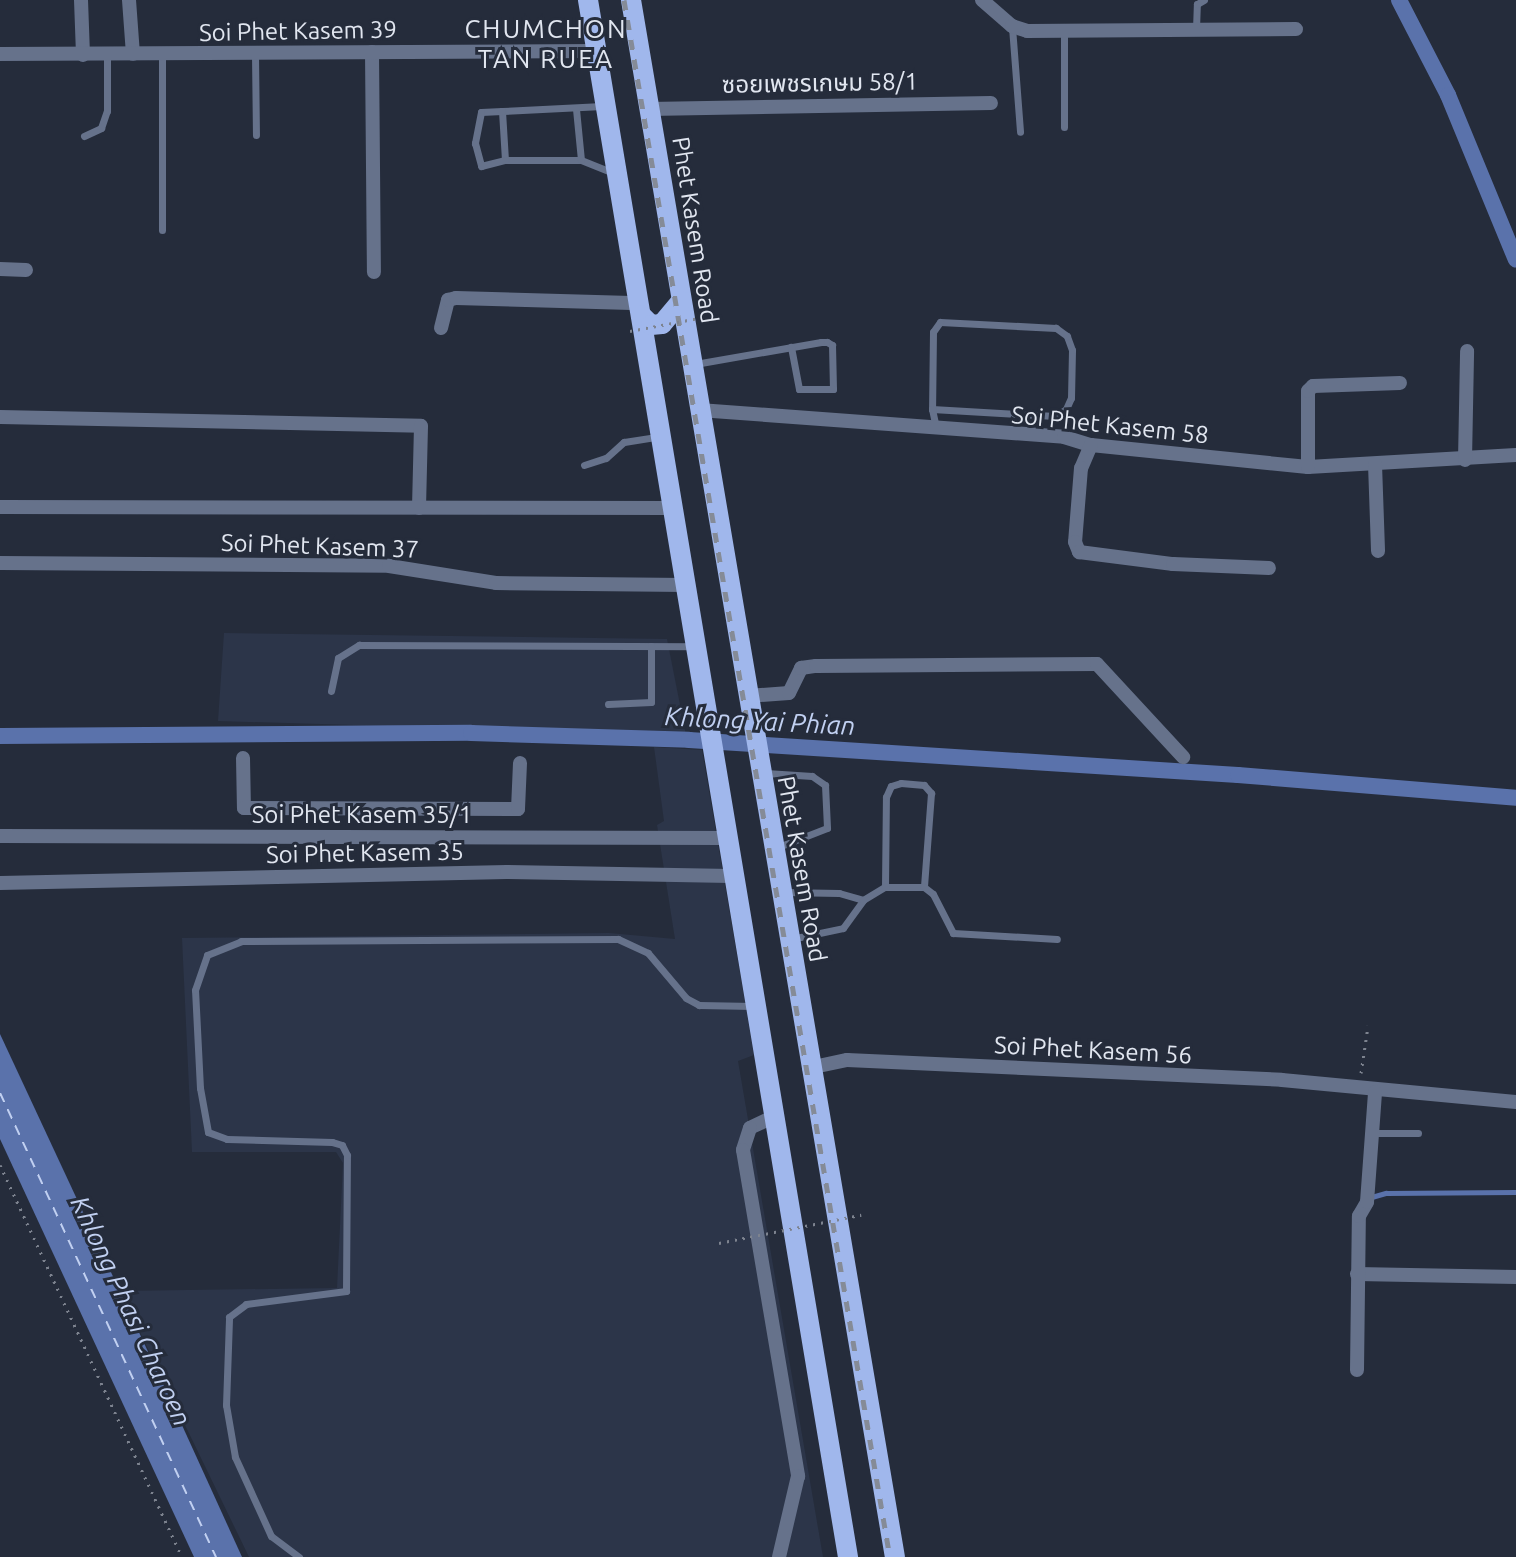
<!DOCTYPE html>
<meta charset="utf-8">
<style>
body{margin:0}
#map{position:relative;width:1516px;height:1557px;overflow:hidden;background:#252c3b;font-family:Ubuntu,"Noto Sans Thai",sans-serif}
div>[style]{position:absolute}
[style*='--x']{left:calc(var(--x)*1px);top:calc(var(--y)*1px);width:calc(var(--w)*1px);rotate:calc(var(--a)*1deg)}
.built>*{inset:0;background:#2c3549}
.water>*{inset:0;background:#5a72ab}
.stream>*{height:5px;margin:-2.5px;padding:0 2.5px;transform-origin:2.5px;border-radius:2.5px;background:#5a72ab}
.canal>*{height:16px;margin:-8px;padding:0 8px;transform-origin:8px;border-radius:8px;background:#5a72ab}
.ferry>*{height:2px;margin-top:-1px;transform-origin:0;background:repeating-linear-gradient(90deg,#c1d0f1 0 10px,transparent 0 18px)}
.path>*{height:3px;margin-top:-1.5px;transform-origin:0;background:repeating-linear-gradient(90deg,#7d838f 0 2px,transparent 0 8px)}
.lane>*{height:7px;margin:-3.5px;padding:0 3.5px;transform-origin:3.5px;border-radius:3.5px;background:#66728b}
.street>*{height:14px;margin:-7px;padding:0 7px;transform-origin:7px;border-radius:7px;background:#66728b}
.primary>*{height:20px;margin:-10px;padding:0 10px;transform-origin:10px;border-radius:10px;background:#a0b7ec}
.rail>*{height:5px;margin-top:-2.5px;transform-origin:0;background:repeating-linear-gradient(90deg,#858b97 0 10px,transparent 0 20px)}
.path-bridge>*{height:3px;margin-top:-1.5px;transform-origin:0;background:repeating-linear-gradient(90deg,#7d838f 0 2px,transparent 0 8px)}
span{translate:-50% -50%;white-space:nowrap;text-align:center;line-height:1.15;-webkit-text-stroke:6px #252c3b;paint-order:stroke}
.street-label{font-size:24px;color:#e1e6f0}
.neighbourhood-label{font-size:26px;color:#e1e6f0;letter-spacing:2px}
.water-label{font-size:26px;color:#c1d0f1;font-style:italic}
</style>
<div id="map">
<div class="built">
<div style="clip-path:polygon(224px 633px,667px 639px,686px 735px,218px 721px)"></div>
<div style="clip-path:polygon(654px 747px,702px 750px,754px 1055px,738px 1061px,823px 1557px,249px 1557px,120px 1291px,337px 1288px,343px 1163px,336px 1152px,192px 1152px,182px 938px,609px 933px,675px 939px,657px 825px,664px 821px)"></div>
</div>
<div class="water">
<div style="clip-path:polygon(0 1034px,171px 1401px,242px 1557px,194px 1557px,0 1139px)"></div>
</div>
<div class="stream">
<div style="--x:1368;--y:1198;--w:19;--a:-16"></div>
<div style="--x:1386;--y:1193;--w:130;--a:-0.4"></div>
</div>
<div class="canal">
<div style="--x:1399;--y:0;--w:107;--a:62.7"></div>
<div style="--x:1448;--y:95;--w:178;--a:67.6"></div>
<div style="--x:0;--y:736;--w:471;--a:-0.4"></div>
<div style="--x:471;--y:733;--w:218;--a:1.8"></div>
<div style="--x:689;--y:740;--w:550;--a:3.65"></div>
<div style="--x:1238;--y:775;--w:279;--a:4.7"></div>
</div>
<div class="ferry">
<div style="--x:0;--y:1093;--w:512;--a:65.04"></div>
</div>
<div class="path">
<div style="--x:1361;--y:1073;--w:48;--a:-81.5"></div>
<div style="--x:0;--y:1165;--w:432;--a:65.1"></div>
</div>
<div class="lane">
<div style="--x:1012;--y:27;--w:105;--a:85.6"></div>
<div style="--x:1196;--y:29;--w:25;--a:-88"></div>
<div style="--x:1197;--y:4;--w:8;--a:-30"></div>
<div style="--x:1064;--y:31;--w:96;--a:90"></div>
<div style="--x:255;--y:55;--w:80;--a:89.3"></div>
<div style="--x:602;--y:106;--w:100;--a:177.1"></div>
<div style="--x:502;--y:111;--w:49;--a:86.5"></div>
<div style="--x:505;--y:160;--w:76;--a:0"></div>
<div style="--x:581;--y:160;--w:37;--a:22"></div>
<div style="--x:576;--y:109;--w:51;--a:84.4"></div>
<div style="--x:502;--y:111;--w:21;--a:177"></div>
<div style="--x:481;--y:112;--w:32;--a:101"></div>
<div style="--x:475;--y:143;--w:24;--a:75"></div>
<div style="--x:481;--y:166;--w:25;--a:-14"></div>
<div style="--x:84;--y:136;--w:19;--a:-25"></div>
<div style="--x:101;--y:128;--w:18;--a:-71"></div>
<div style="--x:107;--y:111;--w:57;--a:-90"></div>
<div style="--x:162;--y:230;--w:176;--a:-90"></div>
<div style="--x:695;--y:364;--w:128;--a:-9.9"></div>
<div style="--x:821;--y:342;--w:6;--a:0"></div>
<div style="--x:827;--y:342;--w:6;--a:31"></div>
<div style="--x:832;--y:345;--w:44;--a:88.7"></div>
<div style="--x:833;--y:389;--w:34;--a:180"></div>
<div style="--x:799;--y:389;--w:43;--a:-100.8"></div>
<div style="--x:932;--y:409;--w:123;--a:3.3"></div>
<div style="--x:1055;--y:416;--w:13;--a:-32"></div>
<div style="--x:1066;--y:409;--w:12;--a:-66"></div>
<div style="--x:1071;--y:398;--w:48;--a:-88.8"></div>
<div style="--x:1072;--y:350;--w:15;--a:-110"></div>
<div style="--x:1067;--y:336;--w:14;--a:-144"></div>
<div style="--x:1056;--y:328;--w:116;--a:-177"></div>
<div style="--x:940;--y:322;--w:12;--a:125"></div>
<div style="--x:933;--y:332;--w:77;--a:90.7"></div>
<div style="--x:932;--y:409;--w:19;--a:78"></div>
<div style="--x:584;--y:465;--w:23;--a:-18"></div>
<div style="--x:606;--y:458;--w:24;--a:-42"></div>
<div style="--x:624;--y:442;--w:33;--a:-9"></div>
<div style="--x:331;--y:691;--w:34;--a:-78"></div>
<div style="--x:338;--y:658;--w:25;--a:-32"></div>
<div style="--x:359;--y:645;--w:334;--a:0.2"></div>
<div style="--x:608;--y:704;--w:43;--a:-2.7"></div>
<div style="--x:651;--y:702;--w:56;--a:-90"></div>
<div style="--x:766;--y:773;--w:46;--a:3.7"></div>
<div style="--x:812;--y:776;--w:16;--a:35"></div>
<div style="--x:825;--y:785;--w:43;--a:87.3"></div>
<div style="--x:827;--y:828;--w:53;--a:158.8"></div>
<div style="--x:885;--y:887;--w:90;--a:-89.4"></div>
<div style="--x:886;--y:797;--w:12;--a:-66"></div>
<div style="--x:891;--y:786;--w:10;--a:-17"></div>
<div style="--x:901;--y:783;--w:23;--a:5"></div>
<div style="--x:924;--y:785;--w:11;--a:49"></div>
<div style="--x:931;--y:793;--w:94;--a:94.3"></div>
<div style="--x:783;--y:892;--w:56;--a:1"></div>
<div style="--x:839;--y:893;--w:25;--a:16"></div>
<div style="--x:791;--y:939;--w:53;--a:-11.9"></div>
<div style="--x:843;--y:928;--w:34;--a:-54"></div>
<div style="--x:863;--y:900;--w:26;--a:-31"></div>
<div style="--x:885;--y:887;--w:39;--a:0"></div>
<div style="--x:924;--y:887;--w:11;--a:38"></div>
<div style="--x:933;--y:894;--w:44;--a:62.9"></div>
<div style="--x:953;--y:933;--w:104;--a:3.3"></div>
<div style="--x:1372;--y:1133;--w:46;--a:0"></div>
<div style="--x:299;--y:1557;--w:35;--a:-143"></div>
<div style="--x:271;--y:1536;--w:87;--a:-114.5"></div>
<div style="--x:235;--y:1457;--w:53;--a:-99.8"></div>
<div style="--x:226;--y:1405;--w:88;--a:-88"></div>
<div style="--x:229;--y:1317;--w:21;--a:-37"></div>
<div style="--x:246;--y:1304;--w:101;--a:-7.4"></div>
<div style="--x:346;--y:1291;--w:136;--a:-89.6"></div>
<div style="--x:347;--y:1155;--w:11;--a:-117"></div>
<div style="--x:342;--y:1145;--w:10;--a:-163"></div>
<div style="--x:332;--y:1142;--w:105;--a:-178.4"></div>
<div style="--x:227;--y:1139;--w:20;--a:-160"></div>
<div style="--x:208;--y:1132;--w:45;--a:-100.3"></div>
<div style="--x:200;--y:1088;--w:98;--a:-92.9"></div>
<div style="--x:195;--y:990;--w:37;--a:-71"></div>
<div style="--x:207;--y:955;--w:37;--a:-22"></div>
<div style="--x:241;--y:941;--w:377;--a:-0.3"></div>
<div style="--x:618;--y:939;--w:33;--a:25"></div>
<div style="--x:648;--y:953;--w:59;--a:49.8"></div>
<div style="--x:686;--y:998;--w:15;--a:28"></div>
<div style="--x:699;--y:1005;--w:54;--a:1.1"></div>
</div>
<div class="street">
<div style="--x:81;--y:0;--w:55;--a:87.9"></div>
<div style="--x:129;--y:0;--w:54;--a:85.8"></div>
<div style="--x:982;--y:0;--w:40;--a:41"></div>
<div style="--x:1012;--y:26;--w:16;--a:18"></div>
<div style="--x:1027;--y:31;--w:269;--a:-0.4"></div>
<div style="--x:372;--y:52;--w:220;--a:89.5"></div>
<div style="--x:0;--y:54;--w:597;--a:-0.29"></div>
<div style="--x:649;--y:109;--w:342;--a:-1"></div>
<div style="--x:0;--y:269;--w:26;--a:2"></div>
<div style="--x:441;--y:328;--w:29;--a:-76"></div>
<div style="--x:448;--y:300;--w:8;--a:-14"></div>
<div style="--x:456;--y:298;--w:184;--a:1.6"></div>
<div style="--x:699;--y:410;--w:366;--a:4.2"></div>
<div style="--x:1064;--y:437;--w:28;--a:17"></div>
<div style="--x:1091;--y:445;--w:218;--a:5.8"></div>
<div style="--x:1308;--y:467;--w:208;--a:-3.3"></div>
<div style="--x:0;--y:417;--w:421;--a:1.2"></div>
<div style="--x:421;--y:426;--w:82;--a:91.4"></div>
<div style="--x:1091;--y:445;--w:25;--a:113"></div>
<div style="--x:1081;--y:468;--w:74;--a:94.6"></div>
<div style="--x:1075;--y:542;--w:11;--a:68"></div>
<div style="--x:1079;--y:552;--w:95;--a:7.3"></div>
<div style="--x:1173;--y:564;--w:96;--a:2.4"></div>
<div style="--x:1465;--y:460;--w:109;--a:-88.9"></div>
<div style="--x:1375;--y:464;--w:87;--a:88"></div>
<div style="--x:1308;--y:467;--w:76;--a:-90"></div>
<div style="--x:1308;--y:391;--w:7;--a:-45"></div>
<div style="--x:1313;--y:386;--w:87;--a:-2"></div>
<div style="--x:0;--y:507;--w:673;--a:0.09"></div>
<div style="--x:0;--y:563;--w:389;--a:0.4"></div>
<div style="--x:389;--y:566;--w:108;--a:9"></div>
<div style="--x:496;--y:583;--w:190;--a:0.6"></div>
<div style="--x:747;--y:696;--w:42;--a:-4.1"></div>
<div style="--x:789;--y:693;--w:28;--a:-64"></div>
<div style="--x:801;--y:668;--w:15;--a:-8"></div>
<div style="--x:816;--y:666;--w:281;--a:-0.4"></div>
<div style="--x:1097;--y:664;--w:127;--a:47.2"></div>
<div style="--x:243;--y:758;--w:50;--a:88.9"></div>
<div style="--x:244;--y:808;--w:274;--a:0.2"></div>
<div style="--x:518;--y:809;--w:46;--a:-87.5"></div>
<div style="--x:0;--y:836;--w:725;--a:0.16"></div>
<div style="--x:0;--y:883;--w:507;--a:-1.24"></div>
<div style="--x:507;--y:872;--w:224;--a:1"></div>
<div style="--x:809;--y:1068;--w:39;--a:-12"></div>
<div style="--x:847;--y:1060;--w:435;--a:2.6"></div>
<div style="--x:1282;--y:1080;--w:235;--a:5.4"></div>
<div style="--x:771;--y:1118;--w:23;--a:155"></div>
<div style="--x:750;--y:1128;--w:23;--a:108"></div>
<div style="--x:743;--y:1150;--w:331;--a:80.4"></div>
<div style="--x:798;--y:1476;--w:83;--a:103.2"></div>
<div style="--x:1357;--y:1274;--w:159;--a:1.1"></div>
<div style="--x:1357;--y:1370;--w:154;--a:-89.3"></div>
<div style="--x:1359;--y:1216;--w:16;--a:-60"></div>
<div style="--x:1367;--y:1202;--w:110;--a:-85.8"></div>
</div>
<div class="primary">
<div style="--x:588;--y:0;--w:1579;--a:80.52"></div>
<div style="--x:631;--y:0;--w:1579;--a:80.38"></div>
<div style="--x:641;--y:315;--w:14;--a:45"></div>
<div style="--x:651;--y:325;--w:11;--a:-5"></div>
<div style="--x:662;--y:324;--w:30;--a:-50"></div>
</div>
<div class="rail">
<div style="--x:624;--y:0;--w:1580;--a:80.31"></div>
</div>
<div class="path-bridge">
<div style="--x:630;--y:331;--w:70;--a:-10.7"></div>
<div style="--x:719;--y:1243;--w:145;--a:-11.2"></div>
</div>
<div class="street-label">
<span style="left:298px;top:31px;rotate:-1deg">Soi Phet Kasem 39</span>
<span style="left:820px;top:83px;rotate:-1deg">ซอยเพชรเกษม 58/1</span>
<span style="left:695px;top:230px;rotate:81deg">Phet Kasem Road</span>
<span style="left:1110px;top:425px;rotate:6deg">Soi Phet Kasem 58</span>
<span style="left:320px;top:546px;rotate:2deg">Soi Phet Kasem 37</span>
<span style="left:362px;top:815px">Soi Phet Kasem 35/1</span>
<span style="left:365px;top:853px;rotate:-1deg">Soi Phet Kasem 35</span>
<span style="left:802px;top:869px;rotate:80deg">Phet Kasem Road</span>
<span style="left:1093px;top:1050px;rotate:3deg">Soi Phet Kasem 56</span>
</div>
<div class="neighbourhood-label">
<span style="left:546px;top:44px">CHUMCHON<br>TAN RUEA</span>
</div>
<div class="water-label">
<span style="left:760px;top:721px;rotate:3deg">Khlong Yai Phian</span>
<span style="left:131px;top:1311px;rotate:65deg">Khlong Phasi Charoen</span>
</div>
</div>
